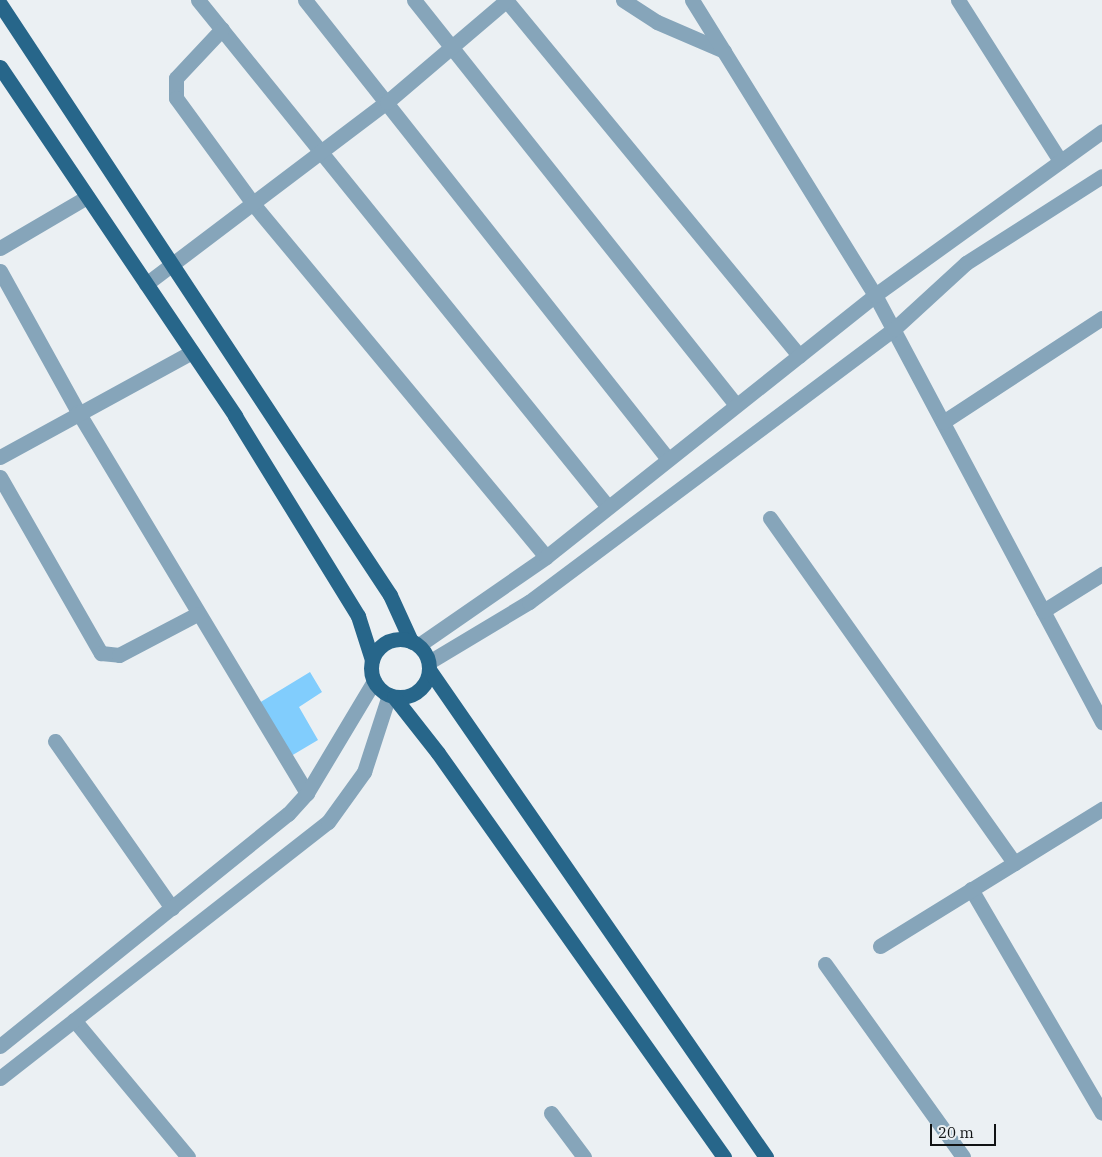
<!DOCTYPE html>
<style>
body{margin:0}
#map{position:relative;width:1102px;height:1157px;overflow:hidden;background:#ebf0f3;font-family:"IBM Plex Serif",serif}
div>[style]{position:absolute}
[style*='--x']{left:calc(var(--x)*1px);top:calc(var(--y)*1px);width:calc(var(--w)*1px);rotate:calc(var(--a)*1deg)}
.building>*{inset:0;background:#81cdfd}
.minor>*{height:15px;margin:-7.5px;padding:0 7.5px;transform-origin:7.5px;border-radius:7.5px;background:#86a5ba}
.major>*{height:15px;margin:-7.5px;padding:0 7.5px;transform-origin:7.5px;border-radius:7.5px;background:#27668a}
.major>.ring{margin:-7.5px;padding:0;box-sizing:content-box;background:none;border:15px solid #27668a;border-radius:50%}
span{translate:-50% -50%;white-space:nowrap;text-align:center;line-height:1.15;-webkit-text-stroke:4.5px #ebf0f3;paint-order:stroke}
.scale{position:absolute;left:930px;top:1124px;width:66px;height:22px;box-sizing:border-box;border:2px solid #111314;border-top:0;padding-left:6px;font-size:15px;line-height:18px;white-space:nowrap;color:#111314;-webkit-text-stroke:4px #ebf0f3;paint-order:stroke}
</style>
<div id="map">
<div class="building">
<div style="clip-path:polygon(310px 672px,322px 692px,299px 707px,318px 740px,291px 756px,259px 703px)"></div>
</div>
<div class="minor">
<div style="--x:198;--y:0;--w:652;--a:51.04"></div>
<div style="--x:305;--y:0;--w:585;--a:51.66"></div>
<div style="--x:414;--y:0;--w:517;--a:51.51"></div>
<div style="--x:506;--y:0;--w:461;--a:50.5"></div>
<div style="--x:623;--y:0;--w:40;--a:32.9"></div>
<div style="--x:657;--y:22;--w:73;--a:23.4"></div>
<div style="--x:692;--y:0;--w:347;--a:58.2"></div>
<div style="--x:875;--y:295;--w:484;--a:62"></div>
<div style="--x:958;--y:0;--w:191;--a:57.6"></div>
<div style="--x:222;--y:29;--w:67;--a:133.2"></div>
<div style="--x:176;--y:78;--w:20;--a:90"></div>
<div style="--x:176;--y:98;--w:132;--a:53.9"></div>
<div style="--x:254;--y:205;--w:457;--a:50.3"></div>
<div style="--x:0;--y:248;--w:101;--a:-30.4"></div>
<div style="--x:0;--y:271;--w:161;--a:61"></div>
<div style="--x:78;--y:412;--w:445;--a:59"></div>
<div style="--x:146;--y:284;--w:302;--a:-37.1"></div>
<div style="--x:387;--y:102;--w:157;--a:-40.4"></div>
<div style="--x:943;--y:422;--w:190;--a:-33.2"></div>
<div style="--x:0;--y:457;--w:219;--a:-28.7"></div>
<div style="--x:0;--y:477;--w:203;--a:60.2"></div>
<div style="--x:101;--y:653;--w:18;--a:6"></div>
<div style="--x:119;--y:655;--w:88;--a:-27.7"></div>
<div style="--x:770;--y:518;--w:423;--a:54.7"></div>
<div style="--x:1043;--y:611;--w:70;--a:-32.1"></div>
<div style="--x:419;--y:645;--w:155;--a:-34.7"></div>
<div style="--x:546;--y:557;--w:421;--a:-38.5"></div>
<div style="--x:875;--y:295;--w:280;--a:-35.8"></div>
<div style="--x:429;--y:662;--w:117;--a:-31"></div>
<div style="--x:529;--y:602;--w:456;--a:-36.8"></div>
<div style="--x:894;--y:329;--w:98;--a:-42.5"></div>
<div style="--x:966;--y:263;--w:161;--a:-32.6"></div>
<div style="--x:55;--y:741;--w:204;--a:55"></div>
<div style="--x:971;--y:889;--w:259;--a:59.7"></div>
<div style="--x:880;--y:946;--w:261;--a:-31.7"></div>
<div style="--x:825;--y:964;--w:237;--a:54.4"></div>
<div style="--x:74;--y:1020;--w:178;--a:50.2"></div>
<div style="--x:0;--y:1046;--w:370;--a:-38.9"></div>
<div style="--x:288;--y:814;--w:28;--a:-48"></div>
<div style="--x:307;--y:793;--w:131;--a:-59.1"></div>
<div style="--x:0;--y:1078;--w:416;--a:-38"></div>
<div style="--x:328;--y:822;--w:62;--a:-54.2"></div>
<div style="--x:364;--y:772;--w:81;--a:-72"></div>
<div style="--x:551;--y:1113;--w:55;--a:53.1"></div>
</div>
<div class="major">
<div style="--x:0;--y:4;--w:708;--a:56.58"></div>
<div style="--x:390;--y:595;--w:51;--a:65.5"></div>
<div style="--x:0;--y:67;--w:421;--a:56"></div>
<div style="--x:235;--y:416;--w:235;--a:58.4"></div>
<div style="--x:358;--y:616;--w:46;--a:72.3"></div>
<div class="ring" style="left:371px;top:639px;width:43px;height:43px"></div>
<div style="--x:430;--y:671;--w:591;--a:55.34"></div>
<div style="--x:394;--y:697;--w:71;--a:51.8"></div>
<div style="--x:438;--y:753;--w:495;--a:54.7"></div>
</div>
<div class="scale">20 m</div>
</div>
